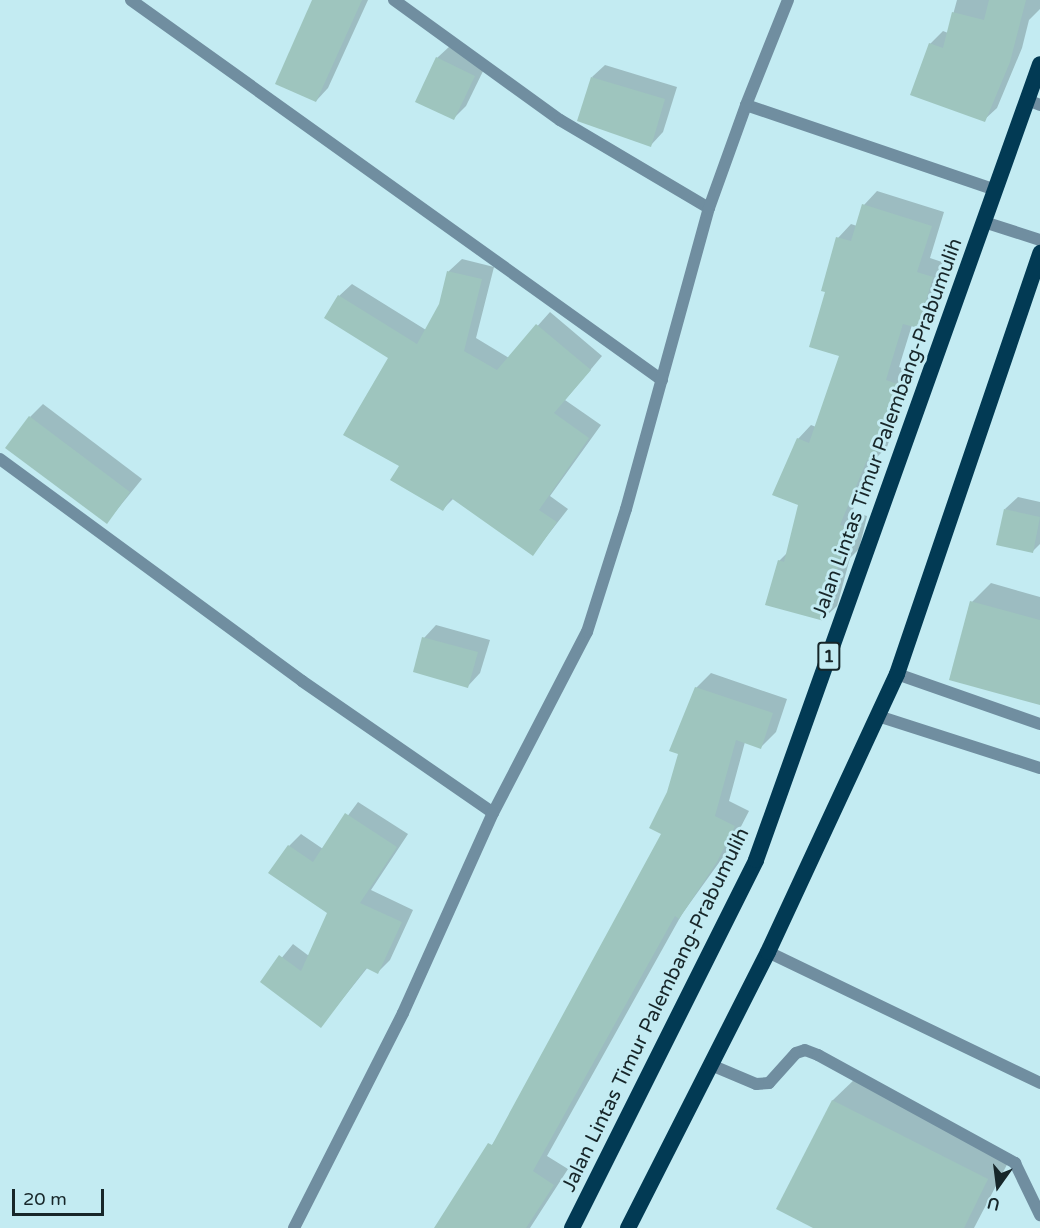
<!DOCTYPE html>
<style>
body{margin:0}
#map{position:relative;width:1040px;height:1228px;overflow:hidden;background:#c3ebf2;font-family:"Varela Round",sans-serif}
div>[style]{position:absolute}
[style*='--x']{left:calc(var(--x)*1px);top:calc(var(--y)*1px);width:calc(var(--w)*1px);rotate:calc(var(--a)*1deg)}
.shadow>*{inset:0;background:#0003}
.building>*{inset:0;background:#9ec5be}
.service>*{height:12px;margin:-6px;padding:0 6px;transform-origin:6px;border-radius:6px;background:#708ea0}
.minor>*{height:12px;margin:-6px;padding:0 6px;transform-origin:6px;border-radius:6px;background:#708ea0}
.trunk>*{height:16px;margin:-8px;padding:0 8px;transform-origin:8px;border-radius:8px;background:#023a54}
span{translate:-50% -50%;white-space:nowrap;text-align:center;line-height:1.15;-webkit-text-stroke:6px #c3ebf2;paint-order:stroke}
.shield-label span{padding:2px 4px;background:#c3ebf2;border:2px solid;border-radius:4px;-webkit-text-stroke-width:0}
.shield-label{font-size:18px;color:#172629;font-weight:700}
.street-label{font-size:20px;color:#172629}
.north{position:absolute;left:968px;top:1156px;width:60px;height:60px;-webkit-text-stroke:4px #c3ebf2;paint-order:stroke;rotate:194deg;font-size:16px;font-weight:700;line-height:24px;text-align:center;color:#172629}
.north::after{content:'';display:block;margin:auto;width:21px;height:27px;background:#172629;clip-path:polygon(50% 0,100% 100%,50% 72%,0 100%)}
.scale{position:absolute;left:12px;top:1189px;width:92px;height:27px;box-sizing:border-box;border:3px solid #172629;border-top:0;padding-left:8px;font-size:18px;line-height:21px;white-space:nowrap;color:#172629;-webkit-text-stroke:4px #c3ebf2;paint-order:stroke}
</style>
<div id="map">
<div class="shadow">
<div style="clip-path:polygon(314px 0,368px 0,328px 88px,316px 101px)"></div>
<div style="clip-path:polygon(957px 0,1040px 0,1040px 9px,1029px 20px,1022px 48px,997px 108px,984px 120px,930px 44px,943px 31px,948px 33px)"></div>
<div style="clip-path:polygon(450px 46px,487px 63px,466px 106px,454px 118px,437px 58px)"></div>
<div style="clip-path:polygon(605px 65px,677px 87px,663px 132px,651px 145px,592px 77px)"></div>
<div style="clip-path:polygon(877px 191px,944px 212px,930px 258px,945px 263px,931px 313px,917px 327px,912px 325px,899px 367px,913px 372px,887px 447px,873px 461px,852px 512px,867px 516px,859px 549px,850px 558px,837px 606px,823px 619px,779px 561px,788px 552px,800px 504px,798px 439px,811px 425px,816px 427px,841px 355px,827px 291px,838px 238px,851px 224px,857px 226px,864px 205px)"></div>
<div style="clip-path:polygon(462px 259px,494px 267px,476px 338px,509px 358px,550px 312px,602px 356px,565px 400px,601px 425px,550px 496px,568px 509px,533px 554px,454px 498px,443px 509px,401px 465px,391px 357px,339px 296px,352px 284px,426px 330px,440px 305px,449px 271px)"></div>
<div style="clip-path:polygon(43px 404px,142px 479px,107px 522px,30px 417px)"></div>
<div style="clip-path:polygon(1018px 497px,1040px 502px,1040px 544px,1033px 551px,1005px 509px)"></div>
<div style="clip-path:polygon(991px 583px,1040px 597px,1040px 703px,972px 602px)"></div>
<div style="clip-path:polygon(436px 625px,490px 640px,480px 673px,468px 686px,424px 638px)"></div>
<div style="clip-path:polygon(711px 673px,787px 699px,776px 732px,761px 747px,745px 742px,729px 801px,749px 811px,731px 846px,682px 914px,547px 1156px,568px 1169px,530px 1228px,450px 1228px,440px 1221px,501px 1132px,663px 833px,669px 793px,696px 688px)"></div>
<div style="clip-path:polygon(358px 802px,408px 834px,371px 890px,413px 910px,390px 960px,378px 972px,368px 967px,321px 1026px,262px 982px,293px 944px,309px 956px,329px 913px,289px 846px,301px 834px,323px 849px)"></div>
<div style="clip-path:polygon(858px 1076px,1012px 1155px,974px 1228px,817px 1228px,778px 1208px,833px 1100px)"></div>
</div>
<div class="building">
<div style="clip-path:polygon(312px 0,362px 0,316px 102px,275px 84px)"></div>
<div style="clip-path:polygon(989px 0,1026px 0,1010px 62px,985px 122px,910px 95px,929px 43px,943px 48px,952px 12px,984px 20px)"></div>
<div style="clip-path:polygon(436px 57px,475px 76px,454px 120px,415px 102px)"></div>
<div style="clip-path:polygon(591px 77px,665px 99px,651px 147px,577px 121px)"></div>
<div style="clip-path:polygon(862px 204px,932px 226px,917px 272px,933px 277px,918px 328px,903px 324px,886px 380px,900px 385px,874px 462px,867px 460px,840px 525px,854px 529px,846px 565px,839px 563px,824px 621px,765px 605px,778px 560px,784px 562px,798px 505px,772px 495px,797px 438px,809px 443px,839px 356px,809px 347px,825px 292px,821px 291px,836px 237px,851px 241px)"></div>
<div style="clip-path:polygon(447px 271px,482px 279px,464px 351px,497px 370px,536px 324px,591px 370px,554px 413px,589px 438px,539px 510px,557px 522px,533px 556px,451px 498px,443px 511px,390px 480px,399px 466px,343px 435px,388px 358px,324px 318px,338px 295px,417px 344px,439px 304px)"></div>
<div style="clip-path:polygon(29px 416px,130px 492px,107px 524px,5px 448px)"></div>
<div style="clip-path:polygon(1004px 509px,1040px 517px,1033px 553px,996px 545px)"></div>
<div style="clip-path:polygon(970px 601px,1040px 620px,1040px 705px,949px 680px)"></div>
<div style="clip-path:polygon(422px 637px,478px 652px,468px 688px,413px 672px)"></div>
<div style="clip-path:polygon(695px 687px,773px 713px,761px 749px,736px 740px,715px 816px,735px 826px,717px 862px,679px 919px,675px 916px,533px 1171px,554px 1185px,526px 1228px,434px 1228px,488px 1143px,492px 1145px,661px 834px,649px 828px,667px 792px,678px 754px,669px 751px)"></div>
<div style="clip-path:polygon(345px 813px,397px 847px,360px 903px,402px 922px,378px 974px,366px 968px,321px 1028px,260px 982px,279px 955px,301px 971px,327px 913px,268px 873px,288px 845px,313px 862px)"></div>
<div style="clip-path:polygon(832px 1100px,988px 1179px,964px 1228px,813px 1228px,776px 1209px)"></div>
</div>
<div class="service">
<div style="--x:1027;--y:100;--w:14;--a:21"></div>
<div style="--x:984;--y:222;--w:59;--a:17.8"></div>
<div style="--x:897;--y:674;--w:151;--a:19.3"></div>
<div style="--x:768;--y:952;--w:302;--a:25.7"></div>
<div style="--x:711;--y:1065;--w:49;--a:22.9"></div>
<div style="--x:756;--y:1084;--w:13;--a:-4"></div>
<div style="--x:769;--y:1083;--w:40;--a:-48"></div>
<div style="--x:796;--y:1053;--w:9;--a:-18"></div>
<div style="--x:805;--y:1050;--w:14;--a:21"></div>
<div style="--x:818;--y:1055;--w:225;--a:28.7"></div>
<div style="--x:1015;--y:1163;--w:58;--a:64.3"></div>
</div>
<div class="minor">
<div style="--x:131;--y:0;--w:653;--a:35.59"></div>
<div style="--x:394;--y:0;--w:205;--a:35.9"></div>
<div style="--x:560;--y:120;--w:173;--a:30.6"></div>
<div style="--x:788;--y:0;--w:113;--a:111.8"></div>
<div style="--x:746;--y:105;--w:263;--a:18.8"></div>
<div style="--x:0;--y:459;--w:375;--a:36.3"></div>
<div style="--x:302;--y:681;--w:232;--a:34.6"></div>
<div style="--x:493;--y:813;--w:204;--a:-62.6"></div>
<div style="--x:587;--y:632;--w:129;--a:-72.4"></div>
<div style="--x:626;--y:509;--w:312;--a:-74.6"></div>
<div style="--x:709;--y:208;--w:109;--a:-70.2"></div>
<div style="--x:878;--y:716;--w:170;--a:17.8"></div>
<div style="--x:294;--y:1228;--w:241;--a:-63.1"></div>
<div style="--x:403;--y:1013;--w:219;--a:-65.8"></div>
</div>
<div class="trunk">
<div style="--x:572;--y:1228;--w:411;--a:-63.4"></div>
<div style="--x:756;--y:860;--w:845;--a:-70.36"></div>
<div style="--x:628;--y:1228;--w:309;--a:-63.1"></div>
<div style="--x:768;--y:952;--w:306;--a:-65.1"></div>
<div style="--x:897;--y:674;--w:445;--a:-71.2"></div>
</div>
<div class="shield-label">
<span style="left:829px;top:656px">1</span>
</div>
<div class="street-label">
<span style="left:888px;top:428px;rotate:-70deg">Jalan Lintas Timur Palembang-Prabumulih</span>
<span style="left:656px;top:1010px;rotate:-64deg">Jalan Lintas Timur Palembang-Prabumulih</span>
</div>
<div class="north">U</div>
<div class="scale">20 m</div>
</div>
